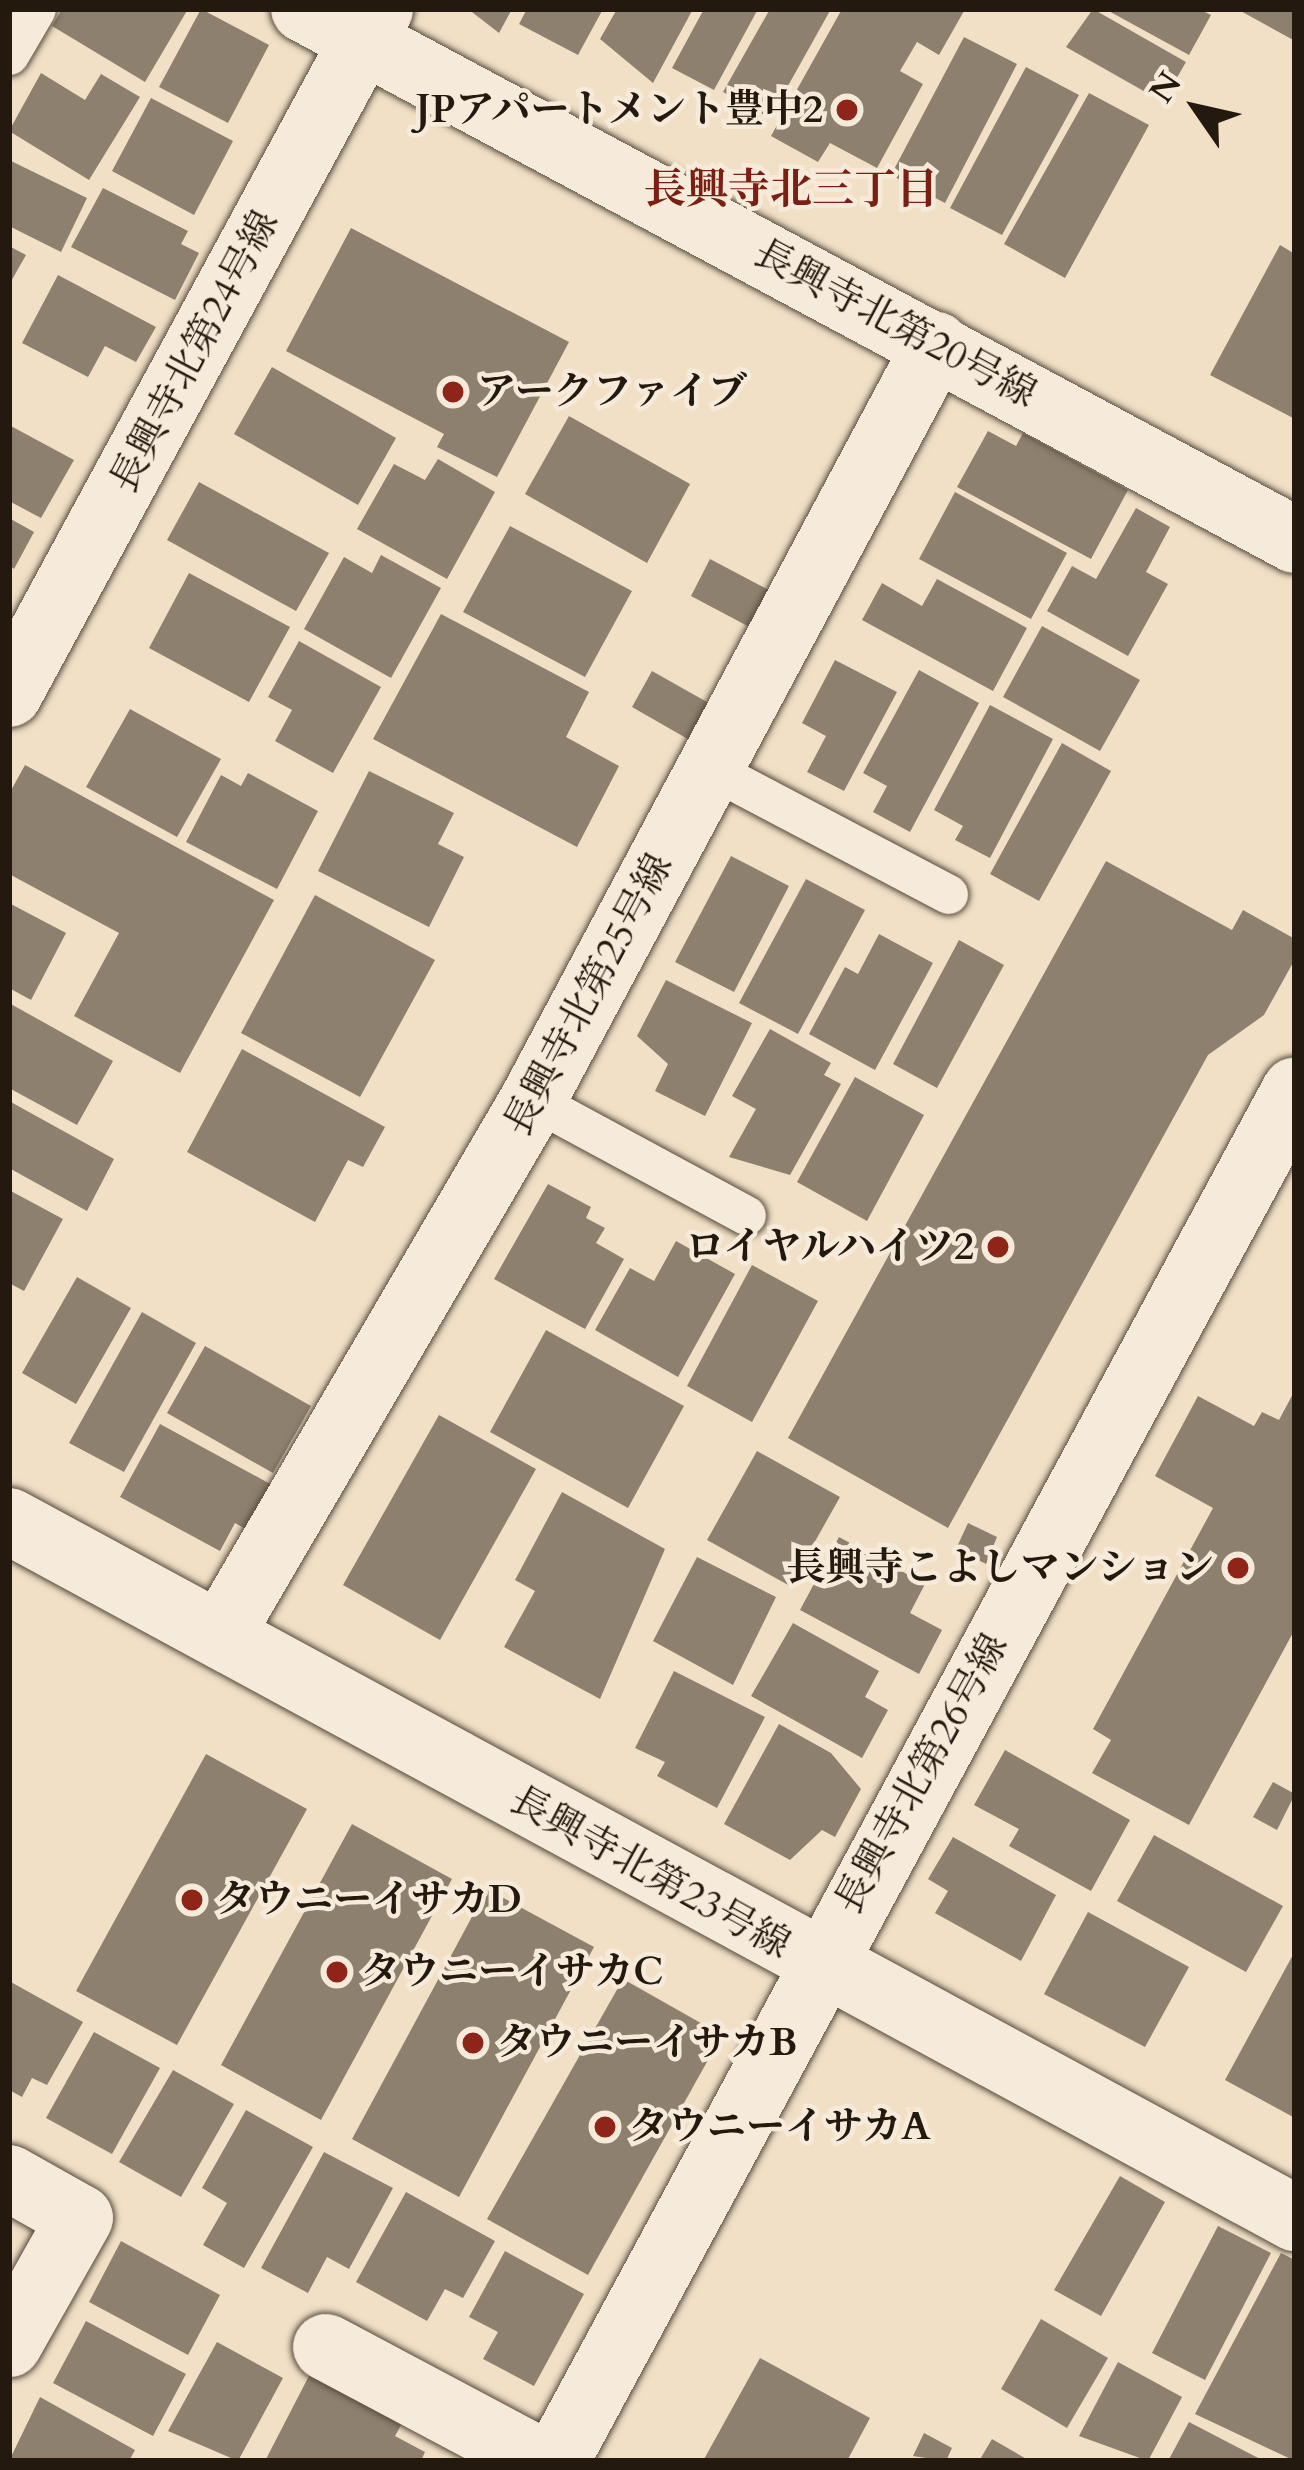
<!DOCTYPE html>
<meta charset="utf-8">
<style>
body{margin:0}
#map{position:relative;width:1304px;height:2470px;overflow:hidden;background:#f1e0c6;font-family:Cardo,"Noto Serif JP",serif}
div>[style]{position:absolute}
[style*='--x']{left:calc(var(--x)*1px);top:calc(var(--y)*1px);width:calc(var(--w)*1px);rotate:calc(var(--a)*1deg)}
.building>*{inset:0;background:#8e806e}
.roads{filter:drop-shadow(0 0 3px #564b3d) drop-shadow(0 0 3px #564b3d)}
.service>*{height:39px;margin:-19.5px;padding:0 19.5px;transform-origin:19.5px;border-radius:19.5px;background:#f6ebda}
.minor>*{height:66px;margin:-33px;padding:0 33px;transform-origin:33px;border-radius:33px;background:#f6ebda}
.dots>*{width:33px;height:33px;translate:-50% -50%;box-sizing:border-box;border:6px solid #f6ebda;border-radius:50%}
span{translate:-50% -50%;white-space:nowrap;text-align:center;line-height:1.15;-webkit-text-stroke:9px #f6ebda;paint-order:stroke}
.poi-label{font-size:39px;color:#23190f;font-weight:700}
.right{translate:-100% -50%;text-align:right}
.left{translate:0 -50%;text-align:left}
.street-label{font-size:39px;color:#23190f}
.neighbourhood-label{font-size:42px;color:#7a1f14;font-weight:700}
.frame{position:absolute;inset:0;border:12px solid #23190f;pointer-events:none}
.north{position:absolute;left:1136px;top:48px;width:120px;height:120px;-webkit-text-stroke:9px #f6ebda;paint-order:stroke;rotate:304deg;font-size:33px;font-weight:700;line-height:48px;text-align:center;color:#23190f}
.north::after{content:'';display:block;margin:auto;width:42px;height:54px;background:#23190f;clip-path:polygon(50% 0,100% 100%,50% 72%,0 100%)}
</style>
<div id="map">
<div class="building">
<div style="clip-path:polygon(62px 9px,188px 9px,145px 82px,52px 26px)"></div>
<div style="clip-path:polygon(201px 9px,269px 45px,228px 123px,159px 87px)"></div>
<div style="clip-path:polygon(468px 9px,512px 9px,499px 33px)"></div>
<div style="clip-path:polygon(527px 9px,603px 9px,578px 55px,519px 24px)"></div>
<div style="clip-path:polygon(617px 9px,693px 9px,653px 83px,600px 39px)"></div>
<div style="clip-path:polygon(704px 9px,758px 9px,714px 90px,672px 68px)"></div>
<div style="clip-path:polygon(770px 9px,831px 9px,770px 118px,723px 92px)"></div>
<div style="clip-path:polygon(842px 9px,964px 11px,939px 55px,917px 42px,900px 71px,923px 84px,877px 168px,830px 143px,818px 162px,771px 136px)"></div>
<div style="clip-path:polygon(1093px 9px,1186px 62px,1163px 102px,1066px 47px)"></div>
<div style="clip-path:polygon(1105px 9px,1199px 9px,1211px 15px,1189px 55px)"></div>
<div style="clip-path:polygon(1237px 9px,1295px 9px,1295px 41px)"></div>
<div style="clip-path:polygon(964px 37px,1017px 64px,945px 203px,891px 175px)"></div>
<div style="clip-path:polygon(1026px 67px,1079px 95px,1002px 235px,950px 208px)"></div>
<div style="clip-path:polygon(41px 73px,85px 100px,101px 74px,140px 97px,89px 180px,9px 131px)"></div>
<div style="clip-path:polygon(1089px 93px,1149px 125px,1065px 278px,1004px 244px)"></div>
<div style="clip-path:polygon(151px 98px,233px 141px,194px 215px,112px 171px)"></div>
<div style="clip-path:polygon(9px 160px,87px 198px,61px 252px,9px 226px)"></div>
<div style="clip-path:polygon(103px 188px,188px 231px,181px 244px,199px 253px,175px 300px,71px 247px)"></div>
<div style="clip-path:polygon(351px 228px,569px 342px,497px 477px,437px 447px,444px 434px,286px 351px)"></div>
<div style="clip-path:polygon(1280px 245px,1295px 254px,1295px 419px,1210px 375px)"></div>
<div style="clip-path:polygon(9px 246px,26px 255px,9px 285px)"></div>
<div style="clip-path:polygon(58px 275px,156px 327px,136px 362px,105px 346px,88px 377px,22px 343px)"></div>
<div style="clip-path:polygon(272px 367px,396px 438px,358px 505px,234px 434px)"></div>
<div style="clip-path:polygon(569px 416px,690px 484px,647px 563px,525px 494px)"></div>
<div style="clip-path:polygon(9px 425px,74px 460px,41px 518px,9px 501px)"></div>
<div style="clip-path:polygon(988px 431px,1016px 446px,1023px 433px,1128px 490px,1091px 559px,957px 487px)"></div>
<div style="clip-path:polygon(438px 459px,495px 492px,447px 579px,357px 529px,394px 464px,425px 480px)"></div>
<div style="clip-path:polygon(199px 482px,329px 553px,296px 611px,167px 540px)"></div>
<div style="clip-path:polygon(955px 492px,1067px 553px,1031px 619px,919px 559px)"></div>
<div style="clip-path:polygon(1136px 508px,1170px 527px,1146px 572px,1168px 584px,1128px 656px,1047px 611px,1072px 566px,1096px 579px)"></div>
<div style="clip-path:polygon(9px 518px,34px 532px,14px 569px,9px 565px)"></div>
<div style="clip-path:polygon(510px 526px,632px 591px,585px 677px,463px 612px)"></div>
<div style="clip-path:polygon(381px 555px,441px 588px,391px 678px,304px 629px,344px 557px,372px 573px)"></div>
<div style="clip-path:polygon(710px 559px,778px 595px,757px 631px,691px 596px)"></div>
<div style="clip-path:polygon(189px 573px,290px 627px,249px 702px,149px 648px)"></div>
<div style="clip-path:polygon(937px 579px,1027px 628px,993px 691px,862px 620px,882px 583px,922px 606px)"></div>
<div style="clip-path:polygon(441px 614px,589px 692px,566px 737px,619px 766px,577px 847px,373px 739px)"></div>
<div style="clip-path:polygon(1042px 626px,1140px 680px,1100px 751px,1003px 697px)"></div>
<div style="clip-path:polygon(299px 641px,381px 687px,333px 773px,275px 741px,292px 710px,268px 697px)"></div>
<div style="clip-path:polygon(835px 660px,897px 692px,844px 791px,807px 772px,826px 736px,802px 723px)"></div>
<div style="clip-path:polygon(919px 670px,979px 703px,910px 832px,873px 812px,887px 786px,863px 773px)"></div>
<div style="clip-path:polygon(652px 671px,714px 706px,693px 742px,632px 707px)"></div>
<div style="clip-path:polygon(990px 705px,1053px 739px,990px 858px,955px 840px,963px 826px,934px 810px)"></div>
<div style="clip-path:polygon(130px 709px,221px 759px,177px 837px,86px 787px)"></div>
<div style="clip-path:polygon(1062px 743px,1111px 771px,1039px 901px,990px 874px)"></div>
<div style="clip-path:polygon(25px 765px,274px 900px,180px 1073px,74px 1016px,119px 933px,9px 874px,9px 794px)"></div>
<div style="clip-path:polygon(369px 771px,454px 813px,438px 844px,464px 857px,429px 927px,318px 871px)"></div>
<div style="clip-path:polygon(248px 773px,318px 811px,277px 889px,186px 842px,221px 775px,241px 786px)"></div>
<div style="clip-path:polygon(731px 856px,789px 886px,734px 992px,675px 962px)"></div>
<div style="clip-path:polygon(1106px 861px,1232px 930px,1243px 910px,1295px 939px,1295px 959px,1264px 1015px,1208px 1055px,948px 1528px,788px 1438px)"></div>
<div style="clip-path:polygon(806px 879px,865px 910px,798px 1034px,739px 1003px)"></div>
<div style="clip-path:polygon(315px 895px,435px 960px,360px 1097px,241px 1033px)"></div>
<div style="clip-path:polygon(9px 903px,66px 933px,31px 1000px,9px 988px)"></div>
<div style="clip-path:polygon(879px 934px,933px 963px,875px 1070px,809px 1034px,845px 967px,858px 974px)"></div>
<div style="clip-path:polygon(959px 940px,1004px 965px,937px 1088px,893px 1064px)"></div>
<div style="clip-path:polygon(666px 980px,752px 1023px,705px 1116px,655px 1091px,668px 1064px,637px 1036px)"></div>
<div style="clip-path:polygon(9px 1003px,113px 1061px,77px 1125px,9px 1088px)"></div>
<div style="clip-path:polygon(770px 1029px,831px 1063px,824px 1075px,841px 1084px,790px 1175px,729px 1157px,756px 1109px,732px 1096px)"></div>
<div style="clip-path:polygon(242px 1049px,385px 1127px,363px 1167px,348px 1160px,315px 1222px,187px 1152px)"></div>
<div style="clip-path:polygon(855px 1077px,924px 1115px,867px 1221px,797px 1182px)"></div>
<div style="clip-path:polygon(9px 1101px,114px 1159px,87px 1211px,9px 1168px)"></div>
<div style="clip-path:polygon(548px 1184px,591px 1207px,586px 1218px,605px 1228px,596px 1243px,624px 1259px,585px 1329px,494px 1279px)"></div>
<div style="clip-path:polygon(9px 1190px,63px 1219px,24px 1291px,9px 1283px)"></div>
<div style="clip-path:polygon(676px 1241px,735px 1274px,678px 1377px,595px 1330px,630px 1268px,654px 1281px)"></div>
<div style="clip-path:polygon(752px 1265px,818px 1301px,752px 1422px,687px 1386px)"></div>
<div style="clip-path:polygon(77px 1277px,131px 1308px,76px 1404px,22px 1373px)"></div>
<div style="clip-path:polygon(142px 1312px,196px 1343px,124px 1472px,69px 1443px)"></div>
<div style="clip-path:polygon(546px 1330px,684px 1406px,628px 1508px,490px 1432px)"></div>
<div style="clip-path:polygon(205px 1346px,311px 1406px,273px 1473px,167px 1413px)"></div>
<div style="clip-path:polygon(1295px 1390px,1295px 1629px,1189px 1825px,1092px 1773px,1111px 1740px,1093px 1729px,1213px 1508px,1155px 1476px,1198px 1396px,1254px 1426px,1262px 1412px,1279px 1420px)"></div>
<div style="clip-path:polygon(439px 1415px,536px 1469px,440px 1640px,343px 1585px)"></div>
<div style="clip-path:polygon(160px 1424px,274px 1486px,249px 1531px,235px 1523px,220px 1551px,120px 1497px)"></div>
<div style="clip-path:polygon(757px 1451px,840px 1497px,790px 1586px,707px 1540px)"></div>
<div style="clip-path:polygon(562px 1492px,665px 1549px,600px 1699px,504px 1647px,535px 1591px,515px 1580px)"></div>
<div style="clip-path:polygon(968px 1523px,997px 1537px,986px 1564px,956px 1549px)"></div>
<div style="clip-path:polygon(839px 1537px,925px 1584px,910px 1613px,942px 1630px,919px 1674px,800px 1610px)"></div>
<div style="clip-path:polygon(697px 1557px,776px 1597px,733px 1685px,653px 1641px)"></div>
<div style="clip-path:polygon(793px 1623px,879px 1671px,865px 1697px,888px 1710px,862px 1758px,751px 1696px)"></div>
<div style="clip-path:polygon(674px 1671px,765px 1717px,717px 1808px,657px 1776px,665px 1762px,635px 1748px)"></div>
<div style="clip-path:polygon(779px 1724px,831px 1753px,861px 1789px,835px 1837px,822px 1830px,790px 1860px,724px 1824px)"></div>
<div style="clip-path:polygon(1005px 1750px,1130px 1820px,1091px 1891px,1009px 1846px,1019px 1829px,974px 1805px)"></div>
<div style="clip-path:polygon(206px 1754px,307px 1809px,177px 2045px,76px 1991px)"></div>
<div style="clip-path:polygon(1273px 1782px,1295px 1794px,1277px 1830px,1253px 1817px)"></div>
<div style="clip-path:polygon(352px 1824px,452px 1879px,321px 2120px,221px 2065px)"></div>
<div style="clip-path:polygon(1154px 1835px,1283px 1906px,1246px 1972px,1117px 1901px)"></div>
<div style="clip-path:polygon(953px 1837px,1056px 1895px,1021px 1961px,935px 1913px,948px 1891px,928px 1879px)"></div>
<div style="clip-path:polygon(487px 1889px,594px 1947px,459px 2197px,352px 2139px)"></div>
<div style="clip-path:polygon(1088px 1912px,1189px 1967px,1145px 2047px,1044px 1994px)"></div>
<div style="clip-path:polygon(1295px 1951px,1295px 2118px,1225px 2080px)"></div>
<div style="clip-path:polygon(623px 1979px,722px 2035px,588px 2275px,487px 2219px)"></div>
<div style="clip-path:polygon(9px 1981px,83px 2022px,47px 2085px,32px 2078px,22px 2097px,9px 2090px)"></div>
<div style="clip-path:polygon(94px 2032px,160px 2068px,112px 2154px,46px 2118px)"></div>
<div style="clip-path:polygon(173px 2070px,234px 2104px,181px 2197px,119px 2162px)"></div>
<div style="clip-path:polygon(246px 2110px,313px 2147px,244px 2268px,203px 2245px,227px 2203px,202px 2188px)"></div>
<div style="clip-path:polygon(324px 2152px,393px 2188px,349px 2269px,327px 2257px,308px 2293px,261px 2268px)"></div>
<div style="clip-path:polygon(1120px 2176px,1165px 2202px,1101px 2316px,1054px 2290px)"></div>
<div style="clip-path:polygon(406px 2192px,495px 2241px,463px 2298px,445px 2289px,427px 2321px,356px 2282px)"></div>
<div style="clip-path:polygon(1218px 2226px,1271px 2253px,1205px 2380px,1152px 2353px)"></div>
<div style="clip-path:polygon(121px 2241px,220px 2295px,188px 2355px,89px 2302px)"></div>
<div style="clip-path:polygon(505px 2251px,584px 2294px,534px 2386px,483px 2359px,498px 2332px,469px 2317px)"></div>
<div style="clip-path:polygon(1281px 2253px,1295px 2260px,1295px 2461px,1195px 2414px)"></div>
<div style="clip-path:polygon(1041px 2319px,1108px 2358px,1067px 2428px,1001px 2389px)"></div>
<div style="clip-path:polygon(86px 2321px,186px 2374px,153px 2436px,53px 2383px)"></div>
<div style="clip-path:polygon(217px 2342px,283px 2378px,238px 2461px,168px 2431px)"></div>
<div style="clip-path:polygon(760px 2358px,870px 2418px,847px 2461px,703px 2461px)"></div>
<div style="clip-path:polygon(1118px 2362px,1182px 2397px,1148px 2461px,1079px 2436px)"></div>
<div style="clip-path:polygon(312px 2370px,405px 2418px,395px 2436px,425px 2452px,421px 2461px,265px 2461px)"></div>
<div style="clip-path:polygon(40px 2397px,135px 2450px,129px 2461px,9px 2461px)"></div>
<div style="clip-path:polygon(1189px 2422px,1264px 2461px,1168px 2461px)"></div>
<div style="clip-path:polygon(924px 2433px,952px 2448px,946px 2461px,913px 2456px)"></div>
<div style="clip-path:polygon(992px 2439px,1030px 2461px,979px 2461px)"></div>
</div>
<div class="roads">
<div class="service">
<div style="--x:9;--y:55;--w:53;--a:-59.6"></div>
<div style="--x:711;--y:769;--w:268;--a:27.8"></div>
<div style="--x:533;--y:1100;--w:242;--a:28.4"></div>
</div>
<div class="minor">
<div style="--x:304;--y:9;--w:1124;--a:28.18"></div>
<div style="--x:9;--y:694;--w:779;--a:-61.56"></div>
<div style="--x:9;--y:1521;--w:1463;--a:28.46"></div>
<div style="--x:221;--y:1634;--w:618;--a:-59.7"></div>
<div style="--x:533;--y:1100;--w:856;--a:-61.91"></div>
<div style="--x:9;--y:2178;--w:81;--a:29.4"></div>
<div style="--x:80;--y:2218;--w:145;--a:119.4"></div>
<div style="--x:326;--y:2347;--w:242;--a:28"></div>
<div style="--x:556;--y:2461;--w:1557;--a:-61.67"></div>
</div>
</div>
<div class="dots">
<div style="left:847px;top:110px;background:#8f2418"></div>
<div style="left:453px;top:392px;background:#8f2418"></div>
<div style="left:998px;top:1247px;background:#8f2418"></div>
<div style="left:1238px;top:1568px;background:#8f2418"></div>
<div style="left:192px;top:1900px;background:#8f2418"></div>
<div style="left:337px;top:1972px;background:#8f2418"></div>
<div style="left:473px;top:2043px;background:#8f2418"></div>
<div style="left:605px;top:2127px;background:#8f2418"></div>
</div>
<div class="poi-label">
<span class="right" style="left:823px;top:110px">JPアパートメント豊中2</span>
<span class="left" style="left:477px;top:392px">アークファイブ</span>
<span class="right" style="left:974px;top:1247px">ロイヤルハイツ2</span>
<span class="right" style="left:1214px;top:1568px">長興寺こよしマンション</span>
<span class="left" style="left:216px;top:1900px">タウニーイサカD</span>
<span class="left" style="left:361px;top:1972px">タウニーイサカC</span>
<span class="left" style="left:497px;top:2043px">タウニーイサカB</span>
<span class="left" style="left:629px;top:2127px">タウニーイサカA</span>
</div>
<div class="street-label">
<span style="left:895px;top:324px;rotate:28deg">長興寺北第20号線</span>
<span style="left:195px;top:352px;rotate:-62deg">長興寺北第24号線</span>
<span style="left:589px;top:995px;rotate:-62deg">長興寺北第25号線</span>
<span style="left:922px;top:1774px;rotate:-61deg">長興寺北第26号線</span>
<span style="left:650px;top:1873px;rotate:29deg">長興寺北第23号線</span>
</div>
<div class="neighbourhood-label">
<span style="left:791px;top:190px">長興寺北三丁目</span>
</div>
<div class="frame"></div>
<div class="north">N</div>
</div>
